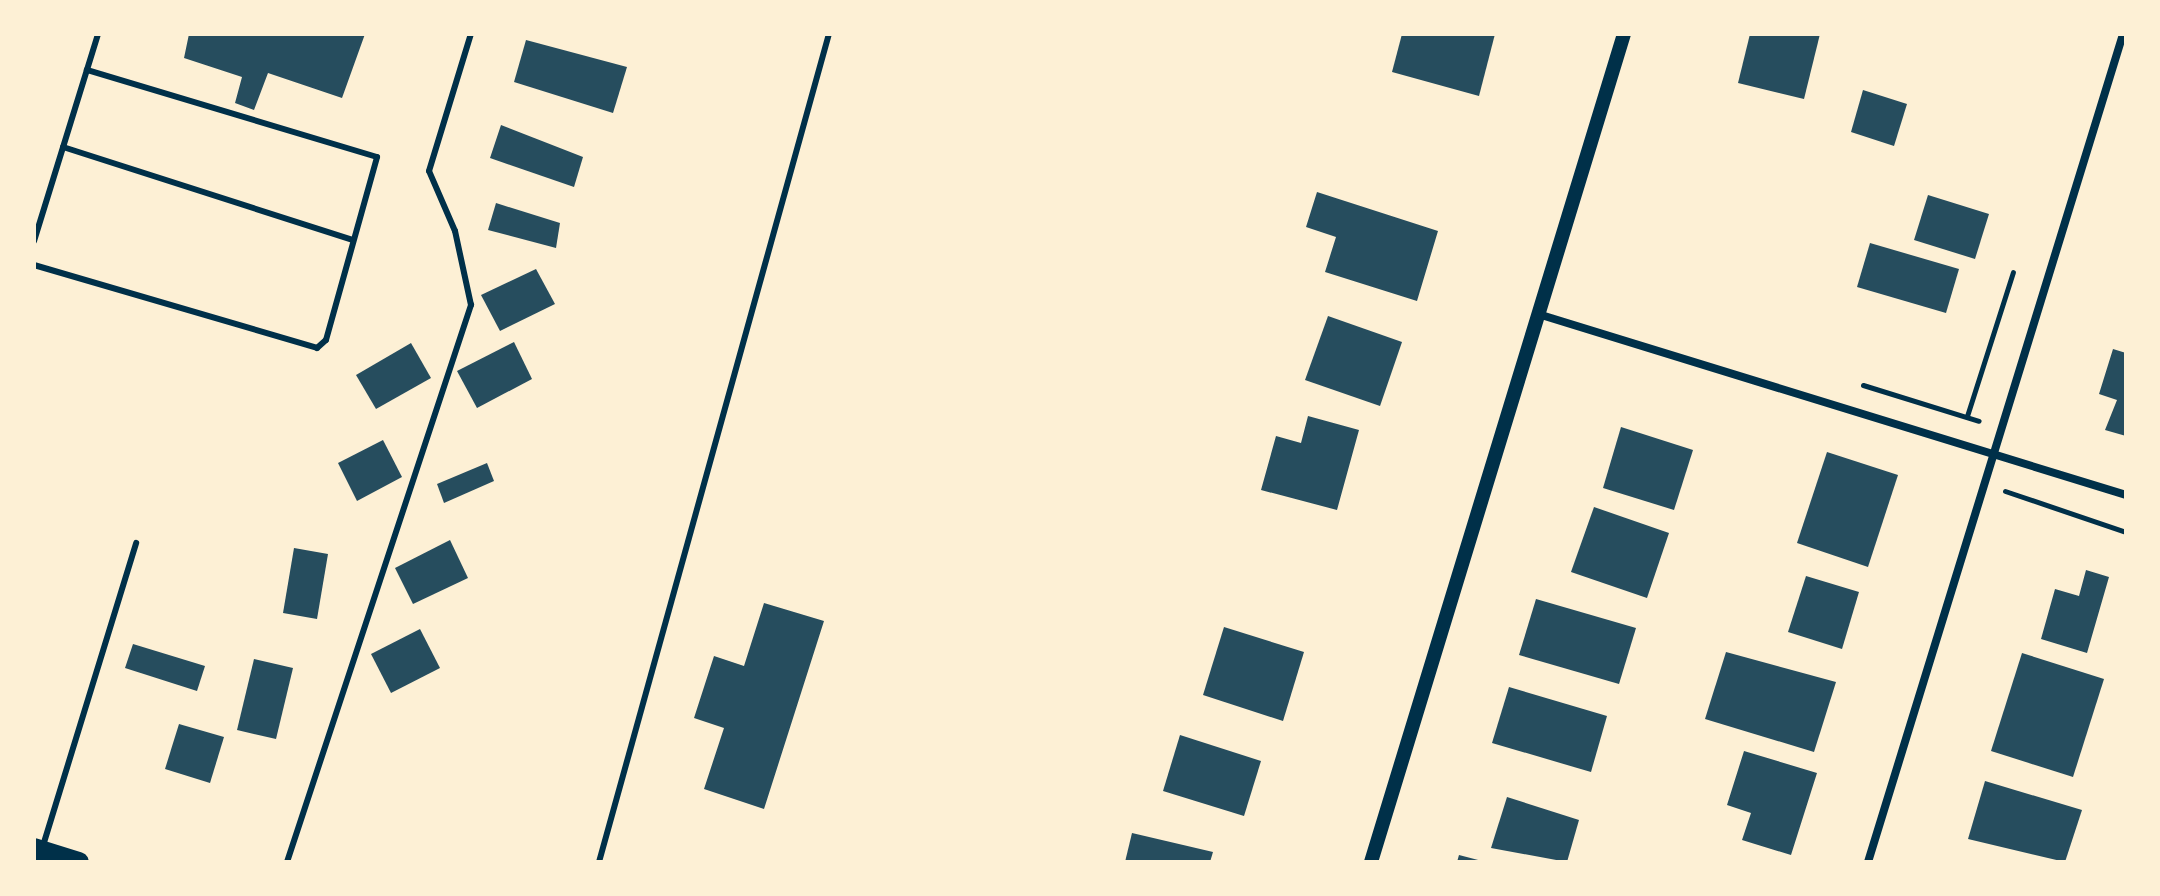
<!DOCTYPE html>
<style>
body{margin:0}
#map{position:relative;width:2160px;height:896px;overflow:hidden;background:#fdf0d5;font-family:Helvetica,sans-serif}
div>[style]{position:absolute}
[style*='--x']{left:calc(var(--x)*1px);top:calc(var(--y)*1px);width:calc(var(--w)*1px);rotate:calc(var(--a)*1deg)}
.building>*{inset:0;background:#264d5e}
.path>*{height:5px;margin:-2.5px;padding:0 2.5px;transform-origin:2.5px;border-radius:2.5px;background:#003049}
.service>*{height:6px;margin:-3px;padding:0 3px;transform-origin:3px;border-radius:3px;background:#003049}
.minor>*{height:8px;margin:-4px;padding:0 4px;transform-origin:4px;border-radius:4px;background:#003049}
.tertiary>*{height:14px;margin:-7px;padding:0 7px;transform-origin:7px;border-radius:7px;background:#003049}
.primary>*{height:20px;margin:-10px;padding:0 10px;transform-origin:10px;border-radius:10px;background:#003049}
span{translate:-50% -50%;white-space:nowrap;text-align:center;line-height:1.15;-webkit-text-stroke:6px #fdf0d5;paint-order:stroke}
.frame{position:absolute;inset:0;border:36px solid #fdf0d5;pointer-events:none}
</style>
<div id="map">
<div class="building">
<div style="clip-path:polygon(189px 34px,365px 34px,342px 98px,268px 73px,254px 110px,235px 103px,242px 77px,184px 58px)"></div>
<div style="clip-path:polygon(1402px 34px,1495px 34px,1479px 96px,1392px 72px)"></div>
<div style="clip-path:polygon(1750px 34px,1820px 34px,1804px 99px,1738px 83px)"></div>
<div style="clip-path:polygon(526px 40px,627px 67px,613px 113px,514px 82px)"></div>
<div style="clip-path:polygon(1863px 90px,1907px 104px,1894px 146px,1851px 132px)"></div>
<div style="clip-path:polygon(501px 125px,583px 157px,574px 187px,490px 158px)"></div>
<div style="clip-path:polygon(1317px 192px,1438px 231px,1417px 301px,1325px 272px,1336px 237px,1306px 227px)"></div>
<div style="clip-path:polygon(1928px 195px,1989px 214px,1975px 259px,1914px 240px)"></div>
<div style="clip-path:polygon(496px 203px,560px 223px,556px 248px,488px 230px)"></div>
<div style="clip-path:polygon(1870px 243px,1959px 269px,1946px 313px,1857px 287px)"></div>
<div style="clip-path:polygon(536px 269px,555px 304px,500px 331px,481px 295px)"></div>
<div style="clip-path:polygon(1328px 316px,1402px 342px,1380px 406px,1305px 380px)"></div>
<div style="clip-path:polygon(514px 342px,532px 379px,477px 408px,457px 371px)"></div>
<div style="clip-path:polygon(411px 343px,431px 378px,376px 409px,356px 375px)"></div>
<div style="clip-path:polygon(2113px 349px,2126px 353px,2126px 436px,2105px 430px,2117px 400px,2099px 394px)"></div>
<div style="clip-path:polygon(1308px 416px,1359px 430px,1337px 510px,1261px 490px,1276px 436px,1301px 443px)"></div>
<div style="clip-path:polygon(1621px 427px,1693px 450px,1674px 510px,1603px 488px)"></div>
<div style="clip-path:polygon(383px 440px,402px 477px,357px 501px,338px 463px)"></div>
<div style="clip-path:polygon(1827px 452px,1898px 475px,1868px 567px,1797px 543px)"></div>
<div style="clip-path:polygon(487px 463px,494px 481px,444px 503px,437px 484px)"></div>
<div style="clip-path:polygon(1594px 507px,1669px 533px,1647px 598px,1571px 572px)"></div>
<div style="clip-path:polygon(450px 540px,468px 578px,413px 604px,395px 568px)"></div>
<div style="clip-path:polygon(294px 548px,328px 554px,317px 619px,283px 613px)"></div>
<div style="clip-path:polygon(2086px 570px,2109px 577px,2087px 653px,2041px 639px,2055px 589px,2079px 596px)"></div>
<div style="clip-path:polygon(1806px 576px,1859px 592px,1842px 649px,1788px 632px)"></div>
<div style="clip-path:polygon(1536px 599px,1636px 628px,1619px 684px,1519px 655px)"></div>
<div style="clip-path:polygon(764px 603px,824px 621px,764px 809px,704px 789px,724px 728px,694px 718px,714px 656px,744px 666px)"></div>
<div style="clip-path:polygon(1224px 627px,1304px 652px,1283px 721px,1203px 695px)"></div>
<div style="clip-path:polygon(420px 629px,440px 668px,391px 693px,371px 654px)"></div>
<div style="clip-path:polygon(133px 644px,205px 666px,197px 691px,125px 668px)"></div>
<div style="clip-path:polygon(1726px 652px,1836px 682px,1814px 752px,1705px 719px)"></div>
<div style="clip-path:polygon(2022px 653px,2104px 679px,2073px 777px,1991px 751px)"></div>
<div style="clip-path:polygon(254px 659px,293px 668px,276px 739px,237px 730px)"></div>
<div style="clip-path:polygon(1509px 687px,1607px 716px,1591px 772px,1492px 743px)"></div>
<div style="clip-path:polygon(179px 724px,224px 737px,210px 783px,165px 769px)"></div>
<div style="clip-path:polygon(1180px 735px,1261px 761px,1244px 816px,1163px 791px)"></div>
<div style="clip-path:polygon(1744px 751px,1817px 773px,1791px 855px,1742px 840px,1751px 813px,1727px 805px)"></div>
<div style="clip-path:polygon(1985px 781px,2082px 810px,2065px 862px,1968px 839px)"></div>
<div style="clip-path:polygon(1507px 797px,1579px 820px,1567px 862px,1491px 848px)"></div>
<div style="clip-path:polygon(1132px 833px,1213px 852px,1210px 862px,1125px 862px)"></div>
<div style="clip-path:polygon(1459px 855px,1482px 861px,1482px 862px,1457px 862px)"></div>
</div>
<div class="path">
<div style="--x:1863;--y:385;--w:121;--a:17.2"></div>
<div style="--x:1967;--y:416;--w:151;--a:-72.3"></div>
<div style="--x:2005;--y:491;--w:128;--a:18.7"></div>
</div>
<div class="service">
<div style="--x:63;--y:147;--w:304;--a:17.8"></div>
<div style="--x:34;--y:241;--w:217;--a:-72.8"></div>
<div style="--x:34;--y:265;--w:295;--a:16.3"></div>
<div style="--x:317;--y:348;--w:12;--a:-42"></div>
<div style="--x:326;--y:340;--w:190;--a:-74.4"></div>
<div style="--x:377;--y:157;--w:303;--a:-163.3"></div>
<div style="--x:38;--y:862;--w:334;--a:-72.9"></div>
<div style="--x:287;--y:862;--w:587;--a:-71.72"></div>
<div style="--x:471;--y:305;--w:76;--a:-102.2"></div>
<div style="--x:455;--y:231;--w:65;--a:-113.4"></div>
<div style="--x:429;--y:171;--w:143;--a:-73"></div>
<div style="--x:599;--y:862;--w:859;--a:-74.48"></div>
</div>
<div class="minor">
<div style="--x:1538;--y:314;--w:615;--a:17.11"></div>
<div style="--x:1868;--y:862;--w:866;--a:-72.88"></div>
</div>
<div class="tertiary">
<div style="--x:1371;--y:862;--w:866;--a:-73.01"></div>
</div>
<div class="primary">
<div style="--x:34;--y:848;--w:47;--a:17.3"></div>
</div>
<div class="frame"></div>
</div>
